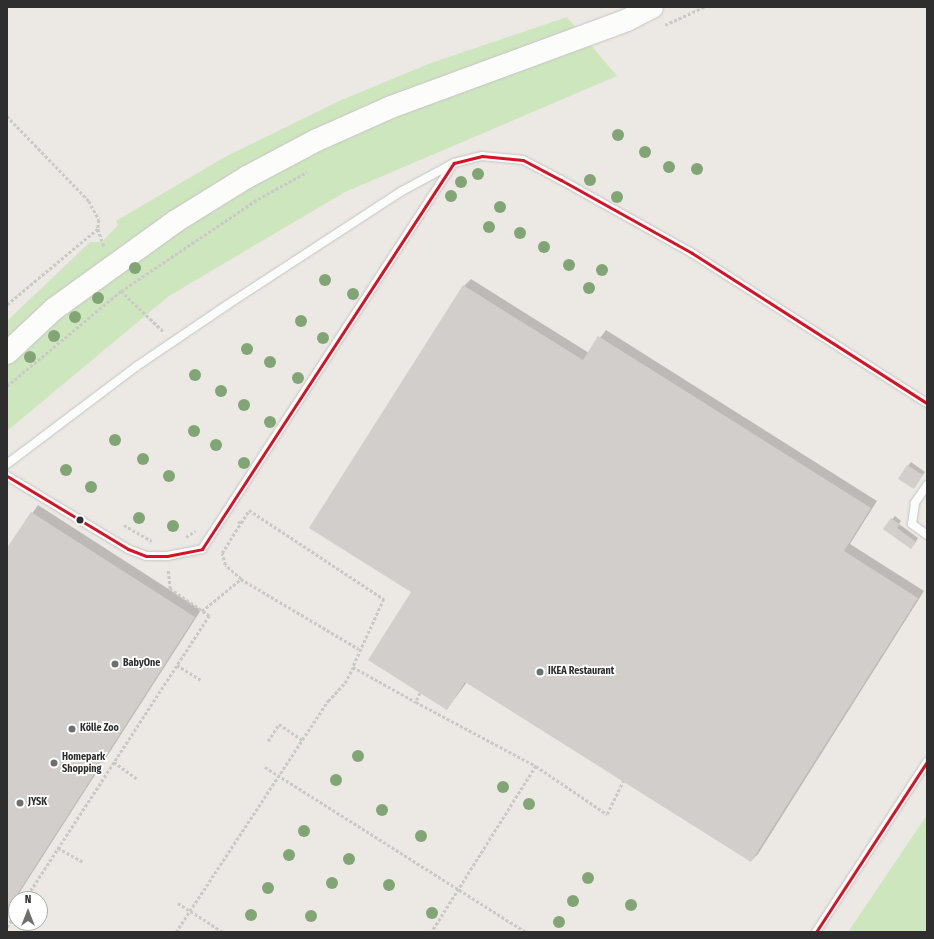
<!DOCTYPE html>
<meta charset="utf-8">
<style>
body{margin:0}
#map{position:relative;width:934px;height:939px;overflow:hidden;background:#ece8e4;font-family:"Fira Sans Condensed",sans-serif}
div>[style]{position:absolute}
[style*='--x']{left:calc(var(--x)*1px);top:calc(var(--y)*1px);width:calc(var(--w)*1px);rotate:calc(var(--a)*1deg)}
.green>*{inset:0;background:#cee6be}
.shadow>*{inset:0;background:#0003}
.building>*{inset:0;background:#d1cecb}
.path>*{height:2.5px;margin-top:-1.25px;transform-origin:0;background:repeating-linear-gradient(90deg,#c9c9c8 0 3px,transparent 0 5px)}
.roads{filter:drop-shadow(0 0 1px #c5c4c5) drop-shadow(0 0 1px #c5c4c5)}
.lane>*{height:8px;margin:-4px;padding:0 4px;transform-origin:4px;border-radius:4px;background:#fcfcfb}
.secondary>*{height:22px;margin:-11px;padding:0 11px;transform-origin:11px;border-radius:11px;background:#fcfcfb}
.bus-1>*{height:3px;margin:-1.5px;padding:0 1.5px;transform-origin:1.5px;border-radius:1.5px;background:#d91125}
.trees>*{width:12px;height:12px;margin:-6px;border-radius:50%;background:#82a575}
.dots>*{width:11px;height:11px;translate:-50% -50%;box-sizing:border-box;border:2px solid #fff;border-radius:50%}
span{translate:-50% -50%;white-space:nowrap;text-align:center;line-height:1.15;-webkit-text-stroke:3.5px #fff;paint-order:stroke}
.poi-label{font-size:10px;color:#2e2e2e;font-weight:700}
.left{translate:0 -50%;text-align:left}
.frame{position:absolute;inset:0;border:8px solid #2e2e2e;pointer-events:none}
.north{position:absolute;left:8px;top:891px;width:40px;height:40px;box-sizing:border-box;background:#fff;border:1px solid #ababab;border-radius:50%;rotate:0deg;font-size:11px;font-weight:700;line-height:16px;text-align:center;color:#2e2e2e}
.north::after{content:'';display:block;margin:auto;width:14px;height:18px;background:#706f6e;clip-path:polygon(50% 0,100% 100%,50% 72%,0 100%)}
</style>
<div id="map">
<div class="green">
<div style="clip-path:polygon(567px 17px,617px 76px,345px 192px,169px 296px,7px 431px,7px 321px,90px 242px,102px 242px,118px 225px,116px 221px,223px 158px,339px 101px,431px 63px)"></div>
<div style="clip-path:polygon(927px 815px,927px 932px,848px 932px)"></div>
</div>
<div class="shadow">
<div style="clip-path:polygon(471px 279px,589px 353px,606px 330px,877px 501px,850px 544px,924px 591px,758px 854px,751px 861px,467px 682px,447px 709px,464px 286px)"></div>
<div style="clip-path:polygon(911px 462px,925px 472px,914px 488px,899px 478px)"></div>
<div style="clip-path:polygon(38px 505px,201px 610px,7px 912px,7px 550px)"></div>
<div style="clip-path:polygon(895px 516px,901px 521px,899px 524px,918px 538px,914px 545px,884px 529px)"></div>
</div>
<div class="building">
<div style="clip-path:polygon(463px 285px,583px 360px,598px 336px,871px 508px,844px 551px,918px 598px,751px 862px,465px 682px,447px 710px,368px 660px,411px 592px,309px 528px)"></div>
<div style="clip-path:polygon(907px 465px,923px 475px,914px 489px,898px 479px)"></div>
<div style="clip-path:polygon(31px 512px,195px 617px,7px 910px,7px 548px)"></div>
<div style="clip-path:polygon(891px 518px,899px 524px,897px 528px,916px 542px,911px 549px,883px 529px)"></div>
</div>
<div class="path">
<div style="--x:665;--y:25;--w:43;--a:-24.8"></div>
<div style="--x:7;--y:116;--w:118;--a:46"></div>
<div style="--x:89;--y:201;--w:21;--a:62"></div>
<div style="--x:99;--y:220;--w:9;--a:96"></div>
<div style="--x:98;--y:229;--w:119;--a:140.1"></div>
<div style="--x:98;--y:229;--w:18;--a:71"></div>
<div style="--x:121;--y:291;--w:58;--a:43.6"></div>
<div style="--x:7;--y:386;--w:148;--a:-39.8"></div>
<div style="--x:121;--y:291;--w:165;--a:-33.9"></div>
<div style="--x:258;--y:199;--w:56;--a:-28.9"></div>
<div style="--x:238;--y:521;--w:4;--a:34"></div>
<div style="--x:241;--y:523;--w:15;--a:-58"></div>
<div style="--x:249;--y:510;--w:162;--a:33.4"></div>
<div style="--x:384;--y:599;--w:75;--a:114.5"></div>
<div style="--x:353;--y:667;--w:72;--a:29.1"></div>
<div style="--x:124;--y:525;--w:32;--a:30"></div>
<div style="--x:186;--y:537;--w:11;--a:-34"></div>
<div style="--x:241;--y:579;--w:21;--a:-139"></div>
<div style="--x:225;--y:565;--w:12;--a:-104"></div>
<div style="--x:222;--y:553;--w:36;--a:-58"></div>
<div style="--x:202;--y:611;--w:50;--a:-39.4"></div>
<div style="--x:241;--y:579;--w:137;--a:30.7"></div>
<div style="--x:177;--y:665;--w:28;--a:32"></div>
<div style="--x:420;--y:693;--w:10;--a:114"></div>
<div style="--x:416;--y:702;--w:136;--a:28.1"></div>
<div style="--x:536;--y:766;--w:196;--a:122.1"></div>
<div style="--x:268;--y:741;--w:20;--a:-57"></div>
<div style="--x:279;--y:724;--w:29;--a:34"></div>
<div style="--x:114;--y:762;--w:29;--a:36"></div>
<div style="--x:536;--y:766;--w:86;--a:34.1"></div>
<div style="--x:607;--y:814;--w:37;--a:-64"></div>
<div style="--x:265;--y:767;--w:309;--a:32.3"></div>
<div style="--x:58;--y:848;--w:29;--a:29"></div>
<div style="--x:25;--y:899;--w:338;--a:-57"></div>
<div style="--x:209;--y:616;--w:47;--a:-145.3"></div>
<div style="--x:170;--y:589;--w:20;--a:-96"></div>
<div style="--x:178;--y:903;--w:54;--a:32.8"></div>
<div style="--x:11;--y:921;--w:19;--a:35"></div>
<div style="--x:7;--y:927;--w:17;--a:-57"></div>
<div style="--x:176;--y:932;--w:277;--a:-56.7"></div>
<div style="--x:328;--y:701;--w:25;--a:-47"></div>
<div style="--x:345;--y:683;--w:18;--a:-63"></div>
</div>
<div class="roads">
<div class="lane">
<div style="--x:7;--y:464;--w:163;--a:-37"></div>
<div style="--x:137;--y:366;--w:109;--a:-34.1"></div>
<div style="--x:227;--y:305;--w:209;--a:-33.1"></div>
<div style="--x:402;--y:191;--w:59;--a:-28.3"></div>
<div style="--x:454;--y:163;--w:29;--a:-14"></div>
<div style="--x:482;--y:156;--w:41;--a:5.6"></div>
<div style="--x:523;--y:160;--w:43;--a:27.8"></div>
<div style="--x:561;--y:180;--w:150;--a:29.1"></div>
<div style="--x:692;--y:253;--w:279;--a:32.6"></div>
<div style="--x:7;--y:476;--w:141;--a:31.1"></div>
<div style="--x:128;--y:549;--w:19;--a:21"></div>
<div style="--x:146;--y:556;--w:21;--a:0"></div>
<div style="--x:167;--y:556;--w:36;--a:-11"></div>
<div style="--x:202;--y:549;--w:458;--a:-56.9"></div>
<div style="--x:927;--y:485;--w:22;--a:124"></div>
<div style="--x:915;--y:503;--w:21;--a:98"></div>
<div style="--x:912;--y:524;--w:19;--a:36"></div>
<div style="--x:816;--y:932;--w:203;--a:-56.9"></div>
</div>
<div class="secondary">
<div style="--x:7;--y:353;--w:64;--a:-43.1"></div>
<div style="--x:54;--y:309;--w:150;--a:-35.8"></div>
<div style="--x:176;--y:221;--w:84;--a:-31.8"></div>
<div style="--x:247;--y:177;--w:79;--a:-27.9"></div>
<div style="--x:317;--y:140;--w:81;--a:-24"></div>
<div style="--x:391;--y:107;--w:252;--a:-20.2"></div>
<div style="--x:627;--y:20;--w:28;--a:-27"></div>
</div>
</div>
<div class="bus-1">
<div style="--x:7;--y:476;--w:141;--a:31.1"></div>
<div style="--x:128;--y:549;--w:19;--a:21"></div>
<div style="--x:146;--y:556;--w:21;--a:0"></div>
<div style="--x:167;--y:556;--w:36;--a:-11"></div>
<div style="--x:202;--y:549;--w:461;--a:-56.9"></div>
<div style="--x:454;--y:163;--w:29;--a:-14"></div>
<div style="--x:482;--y:156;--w:41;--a:5.6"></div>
<div style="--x:523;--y:160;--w:43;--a:27.8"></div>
<div style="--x:561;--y:180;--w:150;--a:29.1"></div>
<div style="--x:692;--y:253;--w:279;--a:32.6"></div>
<div style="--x:816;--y:932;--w:203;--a:-56.9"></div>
</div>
<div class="trees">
<div style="left:618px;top:135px"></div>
<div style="left:645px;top:152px"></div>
<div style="left:669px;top:167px"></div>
<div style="left:697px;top:169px"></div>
<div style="left:478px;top:174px"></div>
<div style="left:590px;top:180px"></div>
<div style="left:461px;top:182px"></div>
<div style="left:451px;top:196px"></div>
<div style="left:617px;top:197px"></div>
<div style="left:500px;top:207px"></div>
<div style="left:489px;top:227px"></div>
<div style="left:520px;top:233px"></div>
<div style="left:544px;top:247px"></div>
<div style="left:569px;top:265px"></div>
<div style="left:135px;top:268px"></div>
<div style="left:602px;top:270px"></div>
<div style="left:325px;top:280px"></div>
<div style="left:589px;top:288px"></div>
<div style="left:353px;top:294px"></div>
<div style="left:98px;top:298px"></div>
<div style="left:75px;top:317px"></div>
<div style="left:301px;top:321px"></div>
<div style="left:54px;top:336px"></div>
<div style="left:323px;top:338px"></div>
<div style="left:247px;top:349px"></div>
<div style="left:30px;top:357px"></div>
<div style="left:270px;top:362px"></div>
<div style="left:195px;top:375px"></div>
<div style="left:298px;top:378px"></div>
<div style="left:221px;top:391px"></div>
<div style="left:244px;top:405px"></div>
<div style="left:270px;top:422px"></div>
<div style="left:194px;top:431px"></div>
<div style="left:115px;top:440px"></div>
<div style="left:216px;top:445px"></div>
<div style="left:143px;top:459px"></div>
<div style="left:244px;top:463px"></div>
<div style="left:66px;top:470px"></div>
<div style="left:169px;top:476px"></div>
<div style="left:91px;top:487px"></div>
<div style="left:139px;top:518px"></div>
<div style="left:173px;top:526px"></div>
<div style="left:358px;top:756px"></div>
<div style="left:336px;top:780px"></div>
<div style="left:503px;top:787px"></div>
<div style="left:529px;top:804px"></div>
<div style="left:382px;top:810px"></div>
<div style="left:304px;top:831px"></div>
<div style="left:421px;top:836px"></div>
<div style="left:289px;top:855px"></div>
<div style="left:349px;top:859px"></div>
<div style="left:588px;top:878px"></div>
<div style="left:332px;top:883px"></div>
<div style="left:389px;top:885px"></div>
<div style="left:268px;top:888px"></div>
<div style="left:573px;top:901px"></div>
<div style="left:631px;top:905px"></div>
<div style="left:432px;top:913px"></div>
<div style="left:251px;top:915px"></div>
<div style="left:311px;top:916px"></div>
<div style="left:559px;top:922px"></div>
</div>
<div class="dots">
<div style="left:80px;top:520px;background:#2e2e2e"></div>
<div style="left:115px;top:664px;background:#706f6e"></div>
<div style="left:540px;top:672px;background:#706f6e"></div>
<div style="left:72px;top:729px;background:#706f6e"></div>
<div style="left:54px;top:763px;background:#706f6e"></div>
<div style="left:20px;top:803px;background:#706f6e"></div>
</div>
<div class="poi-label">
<span class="left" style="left:123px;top:664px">BabyOne</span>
<span class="left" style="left:548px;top:672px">IKEA Restaurant</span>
<span class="left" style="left:80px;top:729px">Kölle Zoo</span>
<span class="left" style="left:62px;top:763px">Homepark<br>Shopping</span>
<span class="left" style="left:28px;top:803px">JYSK</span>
</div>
<div class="frame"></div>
<div class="north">N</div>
</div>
